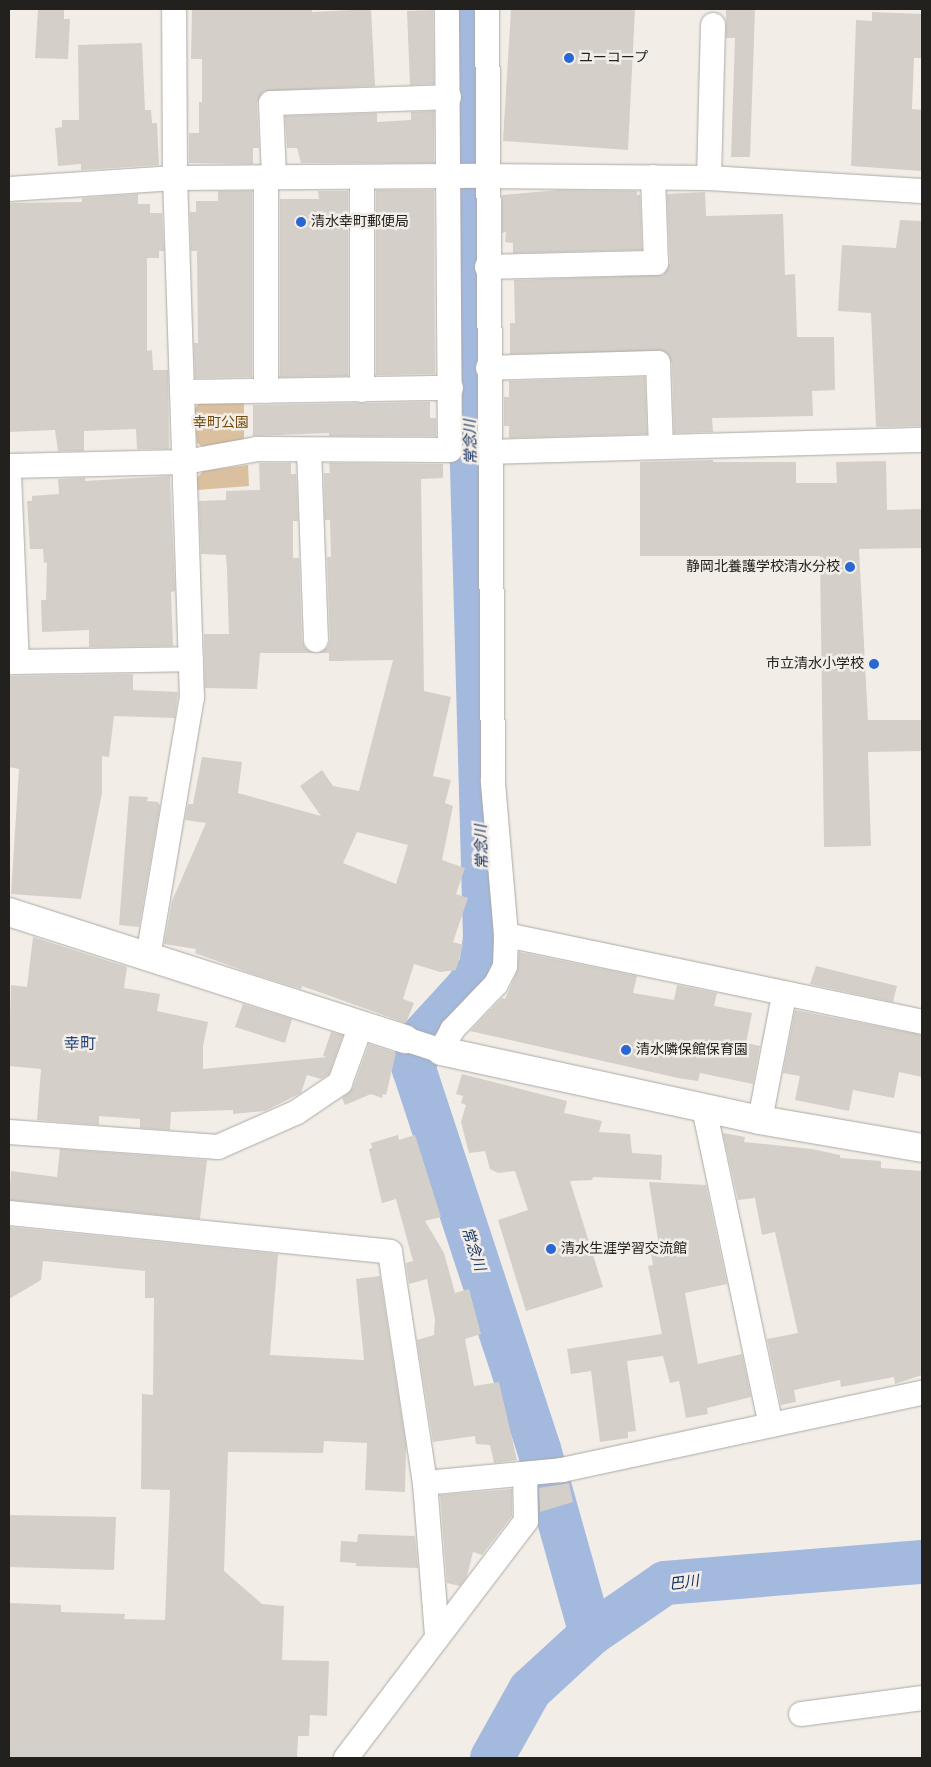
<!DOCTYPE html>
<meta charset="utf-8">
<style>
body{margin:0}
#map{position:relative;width:931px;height:1767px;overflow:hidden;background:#f2ede7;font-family:Signika,"Noto Sans JP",sans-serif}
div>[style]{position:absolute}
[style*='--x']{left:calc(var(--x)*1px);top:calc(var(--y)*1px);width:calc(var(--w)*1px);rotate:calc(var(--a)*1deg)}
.green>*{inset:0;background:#dac09f}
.river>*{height:44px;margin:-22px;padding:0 22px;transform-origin:22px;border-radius:22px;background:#a3b9de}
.building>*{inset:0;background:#d4cfc9}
.roads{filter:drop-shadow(0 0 1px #ada8a3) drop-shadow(0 0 1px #ada8a3)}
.minor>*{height:24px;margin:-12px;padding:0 12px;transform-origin:12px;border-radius:12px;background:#fff}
.tertiary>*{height:28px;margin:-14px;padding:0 14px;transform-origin:14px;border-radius:14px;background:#fff}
.dots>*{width:14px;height:14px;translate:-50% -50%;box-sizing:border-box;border:2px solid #f2ede7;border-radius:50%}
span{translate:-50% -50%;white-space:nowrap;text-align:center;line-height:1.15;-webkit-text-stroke:5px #f2ede7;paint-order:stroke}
.poi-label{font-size:14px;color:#22211e}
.left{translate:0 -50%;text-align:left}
.right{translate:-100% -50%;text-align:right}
.park-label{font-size:14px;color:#714c0d}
.water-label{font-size:15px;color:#142f5d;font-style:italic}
.quarter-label{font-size:16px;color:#27477e}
.frame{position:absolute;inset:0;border:10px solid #22211e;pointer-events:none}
</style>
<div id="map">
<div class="green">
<div style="clip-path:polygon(244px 399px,244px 441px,207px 450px,197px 443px,194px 409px,203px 400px)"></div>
<div style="clip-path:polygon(248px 465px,249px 486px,197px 490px,197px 478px,203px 471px)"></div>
</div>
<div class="river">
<div style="--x:467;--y:9;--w:349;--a:89.7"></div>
<div style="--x:469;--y:358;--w:580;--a:88.42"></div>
<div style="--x:485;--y:938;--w:29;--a:98"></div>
<div style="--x:481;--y:967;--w:27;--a:124"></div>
<div style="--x:466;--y:989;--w:67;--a:132.6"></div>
<div style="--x:421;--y:1038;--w:32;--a:103"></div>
<div style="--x:414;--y:1069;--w:400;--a:71.8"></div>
<div style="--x:539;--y:1449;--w:192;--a:74.3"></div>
<div style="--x:492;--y:1758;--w:78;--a:-60.8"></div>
<div style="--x:530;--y:1690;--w:83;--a:-42.6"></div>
<div style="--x:591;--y:1634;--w:90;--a:-34.6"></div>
<div style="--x:665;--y:1583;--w:258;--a:-4.7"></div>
</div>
<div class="building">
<div style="clip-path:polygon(38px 9px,64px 9px,64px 19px,70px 19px,68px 59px,35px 58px)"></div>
<div style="clip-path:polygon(192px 9px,312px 9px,312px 12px,371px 9px,375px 86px,264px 91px,257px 103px,259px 148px,253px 148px,253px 164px,189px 163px,189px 133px,199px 133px,199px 102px,202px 102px,202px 59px,191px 59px)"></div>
<div style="clip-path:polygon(511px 9px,635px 9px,628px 150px,503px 141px)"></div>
<div style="clip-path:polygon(726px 9px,755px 9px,750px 157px,731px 157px,735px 38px,726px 38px)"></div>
<div style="clip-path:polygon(433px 10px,434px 84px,410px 85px,407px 11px)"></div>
<div style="clip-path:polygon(872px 12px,922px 14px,922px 58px,914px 58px,912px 109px,922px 110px,922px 171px,851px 166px,856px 20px,872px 21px)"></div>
<div style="clip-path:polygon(142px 43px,145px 110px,151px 110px,152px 123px,157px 123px,159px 165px,81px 170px,81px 164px,58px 166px,55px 128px,62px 127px,62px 120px,79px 120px,78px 45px)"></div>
<div style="clip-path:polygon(434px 111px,434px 163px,301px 163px,297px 148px,287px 148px,285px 116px,377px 113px,377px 122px,411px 120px,411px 112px)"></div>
<div style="clip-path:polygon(376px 190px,434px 190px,435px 374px,376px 375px)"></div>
<div style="clip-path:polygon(559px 190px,637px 191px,637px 195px,640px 195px,642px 250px,513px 253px,513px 243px,505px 242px,506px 232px,502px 233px,502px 195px)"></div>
<div style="clip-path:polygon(218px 191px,252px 191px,252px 377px,195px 378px,194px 343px,198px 343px,197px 251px,191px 251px,190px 212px,196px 212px,196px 201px,218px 201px)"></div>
<div style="clip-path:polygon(318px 191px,348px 191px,348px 376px,280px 377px,280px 199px,319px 199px)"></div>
<div style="clip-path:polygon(705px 192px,706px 216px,783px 214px,785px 275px,795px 274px,797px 337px,834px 337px,835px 390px,812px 391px,813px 416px,712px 418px,713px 432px,674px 433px,672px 363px,664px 351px,510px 354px,510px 323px,515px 323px,514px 280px,663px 275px,670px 263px,667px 194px)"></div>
<div style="clip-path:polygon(138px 194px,138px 204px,150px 204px,150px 213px,162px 213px,164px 251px,159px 251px,159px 258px,147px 258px,147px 351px,152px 350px,153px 370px,168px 370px,169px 449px,137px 449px,136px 429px,84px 431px,84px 451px,58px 451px,55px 430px,9px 432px,9px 203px,82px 202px,82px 198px)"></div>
<div style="clip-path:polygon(900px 220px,922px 221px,922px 426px,876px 427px,871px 313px,838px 311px,842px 245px,896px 248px)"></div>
<div style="clip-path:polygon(645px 377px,647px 434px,509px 438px,509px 426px,504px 426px,504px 397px,509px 397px,509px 381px)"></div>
<div style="clip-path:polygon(430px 402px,430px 418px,436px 418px,436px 436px,329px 436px,329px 433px,253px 436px,253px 405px)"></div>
<div style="clip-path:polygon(713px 460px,713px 462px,796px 462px,796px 483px,837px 483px,836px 462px,886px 461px,887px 510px,922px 509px,922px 548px,859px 549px,868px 720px,922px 720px,922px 751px,868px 752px,871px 846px,824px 847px,820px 556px,640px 556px,640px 462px)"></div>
<div style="clip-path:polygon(259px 463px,291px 463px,291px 474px,296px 474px,298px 521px,293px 521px,293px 558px,299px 558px,302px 641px,305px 648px,314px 653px,260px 653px,257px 689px,205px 688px,204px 634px,229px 634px,227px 570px,226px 555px,201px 554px,199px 501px,226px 500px,226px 491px,260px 490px)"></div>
<div style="clip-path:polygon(evenodd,329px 463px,443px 464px,443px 478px,421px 479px,424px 691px,451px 697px,433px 776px,451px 780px,445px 803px,453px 806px,442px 860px,465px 868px,456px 894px,468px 898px,453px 942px,463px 945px,456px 970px,440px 972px,414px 964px,403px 999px,414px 1003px,406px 1023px,302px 986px,301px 989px,253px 974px,195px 953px,196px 949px,164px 944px,172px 901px,206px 823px,185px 820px,188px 804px,193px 804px,202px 757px,242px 762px,238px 793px,321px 816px,300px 786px,322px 770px,333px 786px,359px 791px,393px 660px,329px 661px,329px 653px,318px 653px,328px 647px,330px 640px,327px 557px,331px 557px,330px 520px,325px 520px,324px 473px,330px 473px,329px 463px,357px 832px,408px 845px,396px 884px,343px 863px,357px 832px)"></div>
<div style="clip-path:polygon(170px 476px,175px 591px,171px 592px,173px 646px,89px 647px,89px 630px,42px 632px,41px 600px,46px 600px,47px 562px,44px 563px,43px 549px,30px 549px,27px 501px,32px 501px,32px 496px,59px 494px,58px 479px,85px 478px,85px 481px)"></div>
<div style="clip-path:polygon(133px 674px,133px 690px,178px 692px,175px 718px,114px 716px,109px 757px,102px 756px,102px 793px,81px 899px,11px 894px,19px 769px,9px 767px,9px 676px)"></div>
<div style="clip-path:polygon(129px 796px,148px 797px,147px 801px,158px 802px,160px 806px,139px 927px,119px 925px)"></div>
<div style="clip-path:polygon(33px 937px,127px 967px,124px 988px,160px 994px,157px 1011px,208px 1022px,203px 1046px,203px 1069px,327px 1057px,323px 1056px,331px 1032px,343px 1035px,329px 1074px,321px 1079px,307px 1075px,301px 1093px,265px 1111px,233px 1114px,233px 1110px,171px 1112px,170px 1130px,140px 1128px,140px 1119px,99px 1116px,99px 1125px,37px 1120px,41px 1069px,9px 1066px,11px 985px,27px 987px)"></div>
<div style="clip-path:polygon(519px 952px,637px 976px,633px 993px,674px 1000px,677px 985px,717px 993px,714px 1006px,752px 1013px,746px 1043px,760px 1046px,753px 1084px,700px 1073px,698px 1081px,678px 1078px,470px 1031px,502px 998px,505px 999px,517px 972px)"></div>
<div style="clip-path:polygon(816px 966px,897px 986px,893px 1002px,810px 984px)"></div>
<div style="clip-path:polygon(243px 1004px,292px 1019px,285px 1043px,235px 1027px)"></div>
<div style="clip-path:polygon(795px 1010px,922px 1035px,922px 1077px,899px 1072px,894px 1098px,853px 1090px,849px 1111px,795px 1100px,800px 1076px,783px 1073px)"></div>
<div style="clip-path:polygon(369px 1044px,396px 1053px,386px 1095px,383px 1094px,382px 1098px,371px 1094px,345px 1105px,342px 1098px,353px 1088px)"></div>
<div style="clip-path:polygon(462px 1074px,567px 1101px,564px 1113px,602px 1121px,599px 1132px,630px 1134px,632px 1153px,662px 1155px,661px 1180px,593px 1177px,592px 1180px,570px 1181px,603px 1287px,526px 1311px,498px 1220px,528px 1210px,515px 1171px,498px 1173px,490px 1169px,485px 1151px,469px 1153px,461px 1122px,466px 1105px,461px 1103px,463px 1096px,456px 1094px)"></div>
<div style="clip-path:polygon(723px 1133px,745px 1137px,744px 1142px,812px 1149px,840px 1155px,840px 1158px,881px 1161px,881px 1168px,922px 1171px,922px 1375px,895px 1384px,894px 1377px,841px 1387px,840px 1380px,794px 1390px,796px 1402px,781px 1405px,767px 1339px,798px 1333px,775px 1232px,762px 1235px,755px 1198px,738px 1200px)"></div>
<div style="clip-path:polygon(398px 1135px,399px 1140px,415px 1135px,441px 1217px,425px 1221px,444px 1253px,455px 1293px,469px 1289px,481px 1334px,465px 1339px,474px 1386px,499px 1382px,517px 1460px,494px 1463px,490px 1445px,476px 1444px,475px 1436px,433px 1442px,417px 1340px,434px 1335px,435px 1319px,427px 1279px,409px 1284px,406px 1263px,413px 1261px,396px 1199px,382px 1203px,369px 1149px,372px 1148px,371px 1143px)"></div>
<div style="clip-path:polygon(60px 1149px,207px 1160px,200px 1219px,9px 1200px,11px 1171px,57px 1177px)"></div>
<div style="clip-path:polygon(649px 1182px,706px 1185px,727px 1284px,685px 1293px,698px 1364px,742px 1354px,751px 1397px,707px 1408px,708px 1414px,686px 1418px,679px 1381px,670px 1383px,663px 1356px,627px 1361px,636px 1431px,628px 1432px,628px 1438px,600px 1442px,591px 1371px,571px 1374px,567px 1349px,662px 1334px,648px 1266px,653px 1265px,650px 1247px,659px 1246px)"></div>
<div style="clip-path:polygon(9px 1227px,278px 1254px,270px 1355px,364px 1360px,356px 1279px,380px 1276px,406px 1446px,405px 1492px,365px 1490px,367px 1443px,324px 1441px,323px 1453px,228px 1452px,224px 1571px,262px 1604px,284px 1606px,282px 1660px,329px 1661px,327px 1716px,310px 1715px,309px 1736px,298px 1736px,297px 1758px,9px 1758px,9px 1603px,61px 1605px,61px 1612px,125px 1614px,124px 1619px,165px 1620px,170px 1490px,141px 1489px,142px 1394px,153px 1395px,154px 1298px,145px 1298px,145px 1271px,43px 1261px,41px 1280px,9px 1299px)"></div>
<div style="clip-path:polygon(569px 1483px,573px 1502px,540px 1512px,539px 1488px)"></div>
<div style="clip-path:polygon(512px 1489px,512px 1516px,482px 1555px,473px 1552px,467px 1576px,460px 1586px,447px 1583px,440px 1495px)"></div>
<div style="clip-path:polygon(9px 1515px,116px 1517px,114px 1570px,9px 1567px)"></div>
<div style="clip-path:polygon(358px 1534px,415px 1536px,418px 1568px,356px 1566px,356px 1563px,340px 1562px,341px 1541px,357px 1542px)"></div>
</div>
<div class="roads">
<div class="minor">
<div style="--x:266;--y:177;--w:214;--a:90"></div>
<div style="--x:362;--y:177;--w:213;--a:90"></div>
<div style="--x:274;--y:178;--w:75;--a:-92.3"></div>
<div style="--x:271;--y:103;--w:178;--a:-1.9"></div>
<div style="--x:709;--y:178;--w:153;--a:-88.5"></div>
<div style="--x:9;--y:189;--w:166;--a:-3.8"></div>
<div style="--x:175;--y:178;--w:311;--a:-0.4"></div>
<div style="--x:486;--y:176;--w:223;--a:0.5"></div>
<div style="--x:709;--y:178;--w:213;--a:3.5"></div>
<div style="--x:487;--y:267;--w:169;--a:-1.4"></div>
<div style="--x:656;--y:263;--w:86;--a:-92"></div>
<div style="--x:488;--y:368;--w:170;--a:-1.7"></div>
<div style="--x:658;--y:363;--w:84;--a:88"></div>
<div style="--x:183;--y:392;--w:268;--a:-0.9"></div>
<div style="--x:309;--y:450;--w:190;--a:87.9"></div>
<div style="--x:489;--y:452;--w:433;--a:-1.6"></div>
<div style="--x:9;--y:466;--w:176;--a:-1.3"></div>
<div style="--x:185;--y:462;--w:73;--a:-10.2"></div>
<div style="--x:257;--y:449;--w:193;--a:0.3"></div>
<div style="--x:450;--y:450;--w:441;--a:-90.4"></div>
<div style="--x:9;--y:474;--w:188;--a:87.6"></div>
<div style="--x:9;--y:662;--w:182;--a:-0.9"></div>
<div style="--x:506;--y:935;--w:425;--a:11.8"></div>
<div style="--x:148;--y:957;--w:263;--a:-80.4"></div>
<div style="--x:192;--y:698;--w:520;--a:-91.87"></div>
<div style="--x:175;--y:178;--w:169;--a:-90.3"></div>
<div style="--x:405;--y:1039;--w:38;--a:18"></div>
<div style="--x:441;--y:1051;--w:24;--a:-62"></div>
<div style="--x:452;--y:1030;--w:64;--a:-46.3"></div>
<div style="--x:496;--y:984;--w:20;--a:-63"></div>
<div style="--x:505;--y:966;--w:31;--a:-88"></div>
<div style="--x:506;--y:935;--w:154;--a:-94.9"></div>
<div style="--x:493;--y:782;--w:773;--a:-90.44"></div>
<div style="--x:704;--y:1108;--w:324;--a:78.1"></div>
<div style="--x:760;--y:1120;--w:127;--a:-79.1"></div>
<div style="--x:9;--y:1132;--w:210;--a:4.1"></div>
<div style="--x:218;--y:1147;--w:86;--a:-23.9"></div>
<div style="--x:297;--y:1112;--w:52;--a:-34"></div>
<div style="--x:340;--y:1083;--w:62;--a:-70.1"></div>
<div style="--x:9;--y:1213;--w:383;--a:5.8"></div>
<div style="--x:390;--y:1252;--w:234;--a:81.4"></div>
<div style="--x:425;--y:1483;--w:154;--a:85.5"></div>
<div style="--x:425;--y:1483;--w:138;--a:-5.4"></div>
<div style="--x:562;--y:1470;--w:368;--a:-12.1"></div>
<div style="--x:801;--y:1714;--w:122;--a:-7.5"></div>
<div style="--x:346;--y:1758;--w:298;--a:-52.8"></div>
<div style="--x:526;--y:1521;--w:47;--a:-91.2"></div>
</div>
<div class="tertiary">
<div style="--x:9;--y:912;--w:416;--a:17.8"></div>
<div style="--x:441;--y:1051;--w:326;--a:12.2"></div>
<div style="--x:760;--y:1120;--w:164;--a:9.8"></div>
</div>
</div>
<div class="dots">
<div style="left:569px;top:58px;background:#2967d4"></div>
<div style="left:301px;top:222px;background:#2967d4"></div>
<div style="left:850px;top:567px;background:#2967d4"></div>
<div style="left:874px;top:664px;background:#2967d4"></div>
<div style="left:626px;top:1050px;background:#2967d4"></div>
<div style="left:551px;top:1249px;background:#2967d4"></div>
</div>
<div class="poi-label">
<span class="left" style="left:579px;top:58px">ユーコープ</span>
<span class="left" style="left:311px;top:222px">清水幸町郵便局</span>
<span class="right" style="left:840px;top:567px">静岡北養護学校清水分校</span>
<span class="right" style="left:864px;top:664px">市立清水小学校</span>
<span class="left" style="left:636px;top:1050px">清水隣保館保育園</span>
<span class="left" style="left:561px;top:1249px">清水生涯学習交流館</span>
</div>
<div class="park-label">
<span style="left:221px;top:423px">幸町公園</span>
</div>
<div class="water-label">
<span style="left:471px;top:442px;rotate:-92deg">常念川</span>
<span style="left:482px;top:847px;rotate:-92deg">常念川</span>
<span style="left:473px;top:1249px;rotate:72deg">常念川</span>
<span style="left:684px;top:1583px;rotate:-7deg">巴川</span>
</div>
<div class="quarter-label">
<span style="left:80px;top:1044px">幸町</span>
</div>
<div class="frame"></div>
</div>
